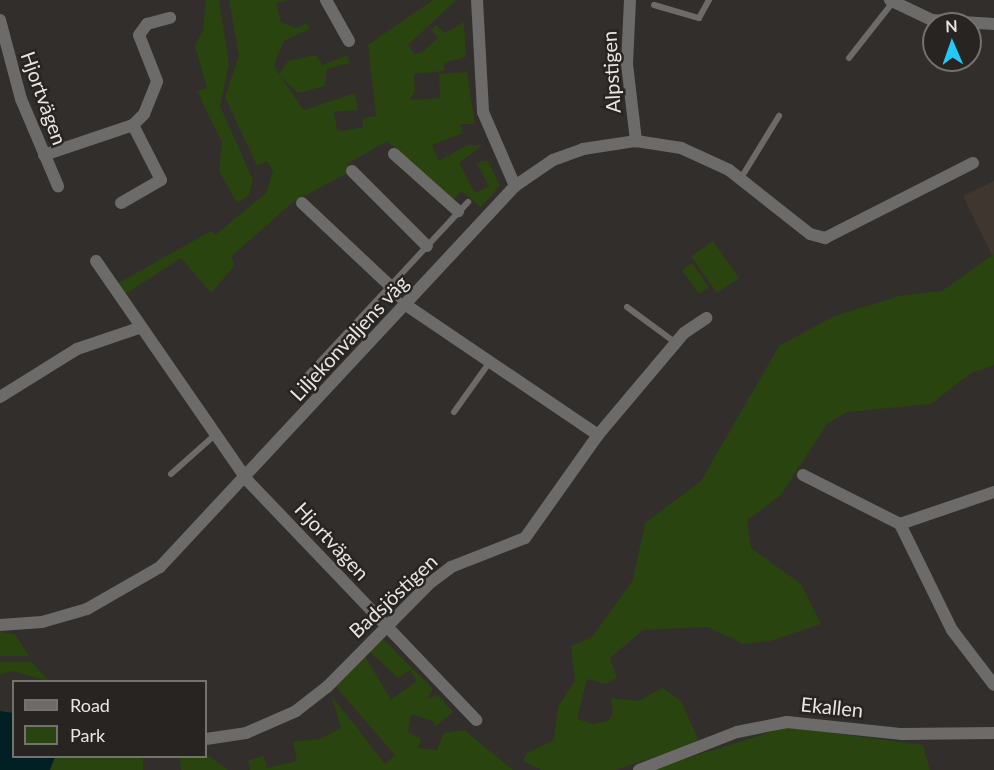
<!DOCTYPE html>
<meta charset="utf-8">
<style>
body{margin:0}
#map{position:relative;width:994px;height:770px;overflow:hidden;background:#322e2b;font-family:Lato,sans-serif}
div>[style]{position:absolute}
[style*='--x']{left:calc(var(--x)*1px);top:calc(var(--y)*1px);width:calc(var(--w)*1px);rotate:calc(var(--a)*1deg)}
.built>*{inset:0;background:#3f3630}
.green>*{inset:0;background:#29440f}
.water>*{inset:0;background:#002024}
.service>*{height:6px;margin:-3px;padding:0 3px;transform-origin:3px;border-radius:3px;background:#6c6b69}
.minor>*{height:12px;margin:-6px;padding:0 6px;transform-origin:6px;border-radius:6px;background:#6c6b69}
span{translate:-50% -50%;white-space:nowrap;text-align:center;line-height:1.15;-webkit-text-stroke:5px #282422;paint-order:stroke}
.street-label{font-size:20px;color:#e8e5e3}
.legend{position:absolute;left:12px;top:680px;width:195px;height:78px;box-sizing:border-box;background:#282422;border:2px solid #75716f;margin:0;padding:8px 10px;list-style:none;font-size:18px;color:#e8e5e3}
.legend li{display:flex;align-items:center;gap:12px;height:30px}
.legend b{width:30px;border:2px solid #75716f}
.north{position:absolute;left:922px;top:12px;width:60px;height:60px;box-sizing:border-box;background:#282422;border:2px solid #75716f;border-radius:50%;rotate:358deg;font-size:16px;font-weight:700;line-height:24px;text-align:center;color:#e8e5e3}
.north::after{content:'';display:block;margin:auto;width:21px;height:27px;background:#22c9fd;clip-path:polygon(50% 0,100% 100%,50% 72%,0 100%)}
</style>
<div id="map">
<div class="built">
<div style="clip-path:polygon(994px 181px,994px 254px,992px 255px,963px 196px)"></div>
</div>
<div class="green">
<div style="clip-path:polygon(206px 0,219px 0,229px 64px,220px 106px,253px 180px,249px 195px,237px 203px,219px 171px,222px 143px,197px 91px,207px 88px,195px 46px,203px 30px)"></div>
<div style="clip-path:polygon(229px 0,291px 0,276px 3px,281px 22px,296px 28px,307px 23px,310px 29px,284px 41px,274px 65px,279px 74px,288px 61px,316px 55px,322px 65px,347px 55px,350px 63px,327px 69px,325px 86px,298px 93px,280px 76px,304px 110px,355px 93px,358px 110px,334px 112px,337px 129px,343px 131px,363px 127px,363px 118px,376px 116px,368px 45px,433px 0,456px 0,408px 45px,415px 54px,422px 52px,438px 38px,431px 30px,436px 25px,445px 33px,464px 22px,466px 57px,444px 63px,444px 71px,414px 74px,415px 92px,409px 100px,440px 98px,439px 74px,467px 72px,475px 124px,460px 124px,463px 133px,432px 145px,439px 161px,467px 145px,483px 145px,459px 163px,475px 193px,489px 186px,477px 164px,482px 161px,488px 161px,500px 185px,481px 207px,461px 191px,452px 202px,387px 141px,347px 164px,352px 169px,346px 174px,293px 202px,232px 256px,234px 266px,211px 293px,181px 258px,124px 295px,117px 284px,211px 231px,215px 235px,266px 193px,273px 171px,267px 161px,257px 166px,225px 97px,239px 56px)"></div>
<div style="clip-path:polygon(713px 241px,739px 278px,717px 293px,691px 256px)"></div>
<div style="clip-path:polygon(994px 254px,994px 365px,971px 373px,931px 404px,847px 412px,827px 424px,781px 495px,747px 520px,751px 548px,801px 584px,821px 624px,770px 641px,744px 644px,708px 627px,643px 630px,610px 658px,617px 678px,606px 684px,587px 679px,577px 719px,593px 724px,608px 721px,613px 712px,611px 698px,638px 701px,663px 688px,681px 701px,698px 739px,693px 744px,615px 770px,541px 770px,523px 761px,527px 753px,554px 740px,558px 707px,575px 680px,571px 646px,593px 636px,633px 580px,645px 523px,701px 481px,779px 346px,834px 316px,899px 296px,942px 291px)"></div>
<div style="clip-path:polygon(692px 263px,709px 287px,699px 294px,682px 270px)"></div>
<div style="clip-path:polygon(0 632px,15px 634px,29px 656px,0 656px)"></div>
<div style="clip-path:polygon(383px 639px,433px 689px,427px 699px,438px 695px,453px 712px,433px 728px,435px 722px,411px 714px,408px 732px,421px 739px,418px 748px,437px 750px,444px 733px,464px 730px,513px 770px,250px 770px,248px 760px,264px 756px,267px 768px,297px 761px,293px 742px,320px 739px,341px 728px,331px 695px,385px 764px,395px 755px,336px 687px,365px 656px,391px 700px,417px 681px,410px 670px,398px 678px,369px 651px)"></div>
<div style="clip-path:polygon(0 662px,32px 662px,49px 681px,12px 671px,0 675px)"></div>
<div style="clip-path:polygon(787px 727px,923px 745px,930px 770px,649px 770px)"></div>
<div style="clip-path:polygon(206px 754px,228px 770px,181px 770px,180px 757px)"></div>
<div style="clip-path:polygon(55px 757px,143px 757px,143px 770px,50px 770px)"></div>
</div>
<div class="water">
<div style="clip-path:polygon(0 711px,13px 713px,14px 756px,55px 757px,50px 770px,0 770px)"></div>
</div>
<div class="service">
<div style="--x:654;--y:5;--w:47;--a:16.1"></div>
<div style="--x:699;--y:18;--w:21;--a:-61"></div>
<div style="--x:849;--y:58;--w:71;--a:-51.8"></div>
<div style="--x:741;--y:178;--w:73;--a:-58.5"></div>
<div style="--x:387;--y:289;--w:24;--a:42"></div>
<div style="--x:627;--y:307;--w:61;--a:36.3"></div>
<div style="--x:298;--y:385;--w:250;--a:-47.1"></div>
<div style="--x:454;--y:412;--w:60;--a:-54.5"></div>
<div style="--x:171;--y:474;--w:59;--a:-41.6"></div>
</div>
<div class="minor">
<div style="--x:326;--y:0;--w:47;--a:60.7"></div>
<div style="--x:477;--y:0;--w:112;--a:86.9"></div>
<div style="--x:483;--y:112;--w:81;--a:66.6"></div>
<div style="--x:630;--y:0;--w:64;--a:92.7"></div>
<div style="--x:627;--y:64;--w:78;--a:83.3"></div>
<div style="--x:890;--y:0;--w:47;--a:25.5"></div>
<div style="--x:932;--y:20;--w:62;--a:3.7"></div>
<div style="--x:0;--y:20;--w:82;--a:75.1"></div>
<div style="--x:21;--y:99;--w:95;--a:67"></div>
<div style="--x:394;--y:154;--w:86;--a:41.7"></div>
<div style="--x:44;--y:155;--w:94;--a:-18.6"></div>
<div style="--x:133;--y:125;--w:16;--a:-45"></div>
<div style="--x:144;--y:114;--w:35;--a:-68"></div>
<div style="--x:157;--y:81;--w:49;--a:-111.4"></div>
<div style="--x:139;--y:35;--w:14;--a:-54"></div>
<div style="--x:147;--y:24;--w:24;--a:-15"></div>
<div style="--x:352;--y:171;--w:106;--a:45"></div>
<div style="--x:121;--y:203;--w:46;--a:-29.9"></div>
<div style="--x:161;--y:180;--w:62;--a:-117"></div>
<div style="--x:302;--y:203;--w:121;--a:43.3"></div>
<div style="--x:96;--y:261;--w:266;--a:55.4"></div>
<div style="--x:247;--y:480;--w:332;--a:46.3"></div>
<div style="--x:406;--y:305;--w:232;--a:34.1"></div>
<div style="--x:0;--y:397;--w:91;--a:-31.9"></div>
<div style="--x:77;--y:349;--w:65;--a:-18.7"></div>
<div style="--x:803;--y:475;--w:109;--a:26.8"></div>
<div style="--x:900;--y:524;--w:118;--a:63.9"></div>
<div style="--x:952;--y:630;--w:69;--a:52.6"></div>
<div style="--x:900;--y:524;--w:99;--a:-18.8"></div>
<div style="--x:0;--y:625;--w:42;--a:-4.1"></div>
<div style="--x:42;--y:622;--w:47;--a:-16.1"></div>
<div style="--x:87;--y:609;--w:84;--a:-29.9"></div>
<div style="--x:160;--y:567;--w:521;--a:-47.02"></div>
<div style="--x:515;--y:186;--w:46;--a:-34.4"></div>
<div style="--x:553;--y:160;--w:32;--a:-20"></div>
<div style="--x:583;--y:149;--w:54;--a:-8.6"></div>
<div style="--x:636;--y:141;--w:46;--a:8.8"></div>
<div style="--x:681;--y:148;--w:53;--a:24.6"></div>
<div style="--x:729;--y:170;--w:103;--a:38.3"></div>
<div style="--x:810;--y:234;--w:16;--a:15"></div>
<div style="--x:825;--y:238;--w:166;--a:-26.9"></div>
<div style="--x:206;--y:739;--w:40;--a:-8.5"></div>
<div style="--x:246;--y:733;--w:55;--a:-23.7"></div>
<div style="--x:296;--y:711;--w:39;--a:-38"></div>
<div style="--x:327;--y:687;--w:146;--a:-45.3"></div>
<div style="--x:430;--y:583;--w:26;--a:-37"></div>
<div style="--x:451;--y:567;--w:79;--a:-21.4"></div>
<div style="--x:525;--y:538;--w:126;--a:-54.7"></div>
<div style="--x:598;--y:435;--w:133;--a:-49.9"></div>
<div style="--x:684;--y:333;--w:27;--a:-34"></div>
<div style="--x:639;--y:770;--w:105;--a:-21.2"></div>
<div style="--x:737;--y:732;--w:51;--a:-11.3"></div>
<div style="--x:787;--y:722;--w:116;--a:6"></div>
<div style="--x:902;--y:734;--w:92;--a:-0.6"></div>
</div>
<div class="street-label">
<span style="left:611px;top:72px;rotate:-93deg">Alpstigen</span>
<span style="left:44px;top:98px;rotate:70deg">Hjortvägen</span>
<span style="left:349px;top:338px;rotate:-47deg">Liljekonvaljens väg</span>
<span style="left:332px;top:541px;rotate:47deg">Hjortvägen</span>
<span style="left:393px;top:596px;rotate:-43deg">Badsjöstigen</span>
<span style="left:832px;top:707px;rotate:6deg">Ekallen</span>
</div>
<ul class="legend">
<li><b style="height:8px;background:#6c6b69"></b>Road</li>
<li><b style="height:16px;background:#29440f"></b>Park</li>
</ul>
<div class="north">N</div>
</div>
